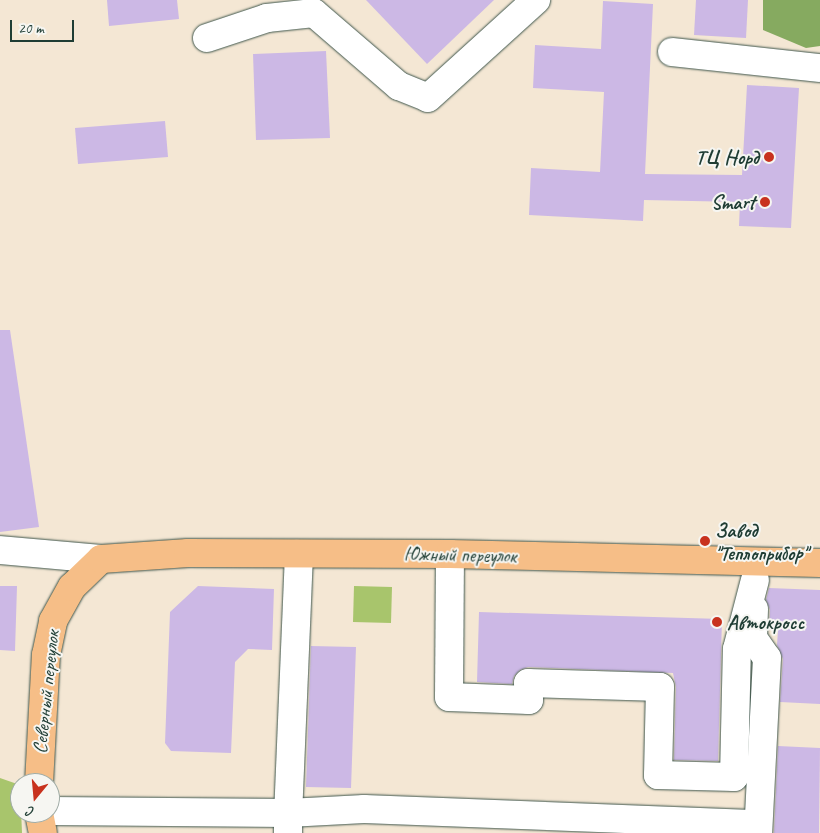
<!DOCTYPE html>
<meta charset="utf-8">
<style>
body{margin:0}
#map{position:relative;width:820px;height:833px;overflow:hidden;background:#f4e7d4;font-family:Caveat,sans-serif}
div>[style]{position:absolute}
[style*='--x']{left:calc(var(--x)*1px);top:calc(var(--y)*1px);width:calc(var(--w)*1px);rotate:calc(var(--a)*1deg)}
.green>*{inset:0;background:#a8c56c}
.forest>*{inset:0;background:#86aa60}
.building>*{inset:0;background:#ccb8e5}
.roads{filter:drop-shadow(0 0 1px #3f564c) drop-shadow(0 0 1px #3f564c)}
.minor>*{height:28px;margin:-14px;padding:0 14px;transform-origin:14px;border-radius:14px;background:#fff}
.major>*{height:28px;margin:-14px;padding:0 14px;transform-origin:14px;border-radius:14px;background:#f6be87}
.dots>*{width:14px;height:14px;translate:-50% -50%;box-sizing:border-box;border:2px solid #f6f6f2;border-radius:50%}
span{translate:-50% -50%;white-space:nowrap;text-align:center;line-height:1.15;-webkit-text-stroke:4px #f6f6f2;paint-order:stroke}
.poi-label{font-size:20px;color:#1f3d34;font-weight:700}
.right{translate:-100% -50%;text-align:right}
.left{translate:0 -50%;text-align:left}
.street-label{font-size:20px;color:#1f3d34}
.north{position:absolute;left:10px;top:773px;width:50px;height:50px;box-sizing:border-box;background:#f6f6f2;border:1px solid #a0aca6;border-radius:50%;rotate:197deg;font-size:14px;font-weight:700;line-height:20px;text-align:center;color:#1f3d34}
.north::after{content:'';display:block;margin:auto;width:18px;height:22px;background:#c8321e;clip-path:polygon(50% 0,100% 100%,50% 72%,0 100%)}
.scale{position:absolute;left:10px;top:20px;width:64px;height:22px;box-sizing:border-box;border:2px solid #1f3d34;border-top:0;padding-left:6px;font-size:15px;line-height:18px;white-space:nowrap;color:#1f3d34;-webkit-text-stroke:4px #f6f6f2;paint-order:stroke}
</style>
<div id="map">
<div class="green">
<div style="clip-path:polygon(354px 586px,392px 587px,391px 623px,353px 622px)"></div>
<div style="clip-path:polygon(0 778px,20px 785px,22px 833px,0 833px)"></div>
</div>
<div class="forest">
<div style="clip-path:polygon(763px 0,820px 0,820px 46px,806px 48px,763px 30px)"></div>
</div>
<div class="building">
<div style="clip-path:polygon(107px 0,177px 0,179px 19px,109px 26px)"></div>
<div style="clip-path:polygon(366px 0,494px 0,427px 64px)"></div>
<div style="clip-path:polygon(696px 0,748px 0,746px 38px,694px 35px)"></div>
<div style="clip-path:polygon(603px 1px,653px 4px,645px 174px,742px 175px,747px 85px,799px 88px,791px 228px,739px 226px,740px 202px,644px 200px,643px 221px,529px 215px,531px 168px,600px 172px,604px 92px,533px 88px,535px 45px,601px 49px)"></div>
<div style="clip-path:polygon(326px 51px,330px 138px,256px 140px,253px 54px)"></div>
<div style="clip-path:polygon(165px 121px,168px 157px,78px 164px,75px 128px)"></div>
<div style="clip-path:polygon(0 330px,10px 330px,39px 527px,0 532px)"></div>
<div style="clip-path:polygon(0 586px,17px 586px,15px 651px,0 650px)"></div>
<div style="clip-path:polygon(198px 586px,274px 589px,272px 650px,248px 649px,235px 662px,231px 753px,171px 751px,165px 743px,170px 612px)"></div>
<div style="clip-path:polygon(769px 588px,820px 590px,820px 704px,780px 702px,783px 659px,777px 645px,778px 630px,769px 630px,770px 610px,766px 600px)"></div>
<div style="clip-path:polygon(479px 612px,722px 619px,718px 761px,674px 760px,676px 687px,673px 673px,528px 667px,520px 670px,514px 676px,512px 684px,477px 682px)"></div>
<div style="clip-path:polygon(311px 646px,356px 647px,351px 788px,306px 787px)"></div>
<div style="clip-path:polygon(778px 746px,820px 748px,819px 833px,774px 833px)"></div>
</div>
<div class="roads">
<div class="minor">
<div style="--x:207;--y:38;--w:63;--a:-18.4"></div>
<div style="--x:267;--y:18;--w:47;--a:-6.1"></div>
<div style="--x:314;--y:13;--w:112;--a:40.7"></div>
<div style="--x:399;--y:86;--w:31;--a:22"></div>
<div style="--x:428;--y:98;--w:146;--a:-42.2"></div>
<div style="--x:672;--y:52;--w:149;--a:6.2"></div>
<div style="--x:0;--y:550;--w:101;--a:5.1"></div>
<div style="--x:299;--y:554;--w:259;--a:92.4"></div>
<div style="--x:288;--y:813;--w:76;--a:-3"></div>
<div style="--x:364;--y:809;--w:394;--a:2.2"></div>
<div style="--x:450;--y:554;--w:143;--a:90.4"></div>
<div style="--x:449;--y:697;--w:80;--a:2.1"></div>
<div style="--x:529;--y:700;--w:17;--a:-93"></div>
<div style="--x:528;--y:683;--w:132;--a:1.7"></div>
<div style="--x:660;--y:687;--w:88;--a:91.3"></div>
<div style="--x:658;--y:775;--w:76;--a:1.5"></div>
<div style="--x:734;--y:777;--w:128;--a:-88.7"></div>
<div style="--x:737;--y:649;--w:71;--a:-75.4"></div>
<div style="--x:754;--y:609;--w:29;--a:92"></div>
<div style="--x:753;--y:638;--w:24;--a:55"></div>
<div style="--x:767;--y:658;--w:175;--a:92.9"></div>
<div style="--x:50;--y:811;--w:238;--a:0.5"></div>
<div style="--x:288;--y:813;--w:20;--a:90"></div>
</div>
<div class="major">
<div style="--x:39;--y:783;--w:128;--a:-86.9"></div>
<div style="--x:46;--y:655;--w:35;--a:-78"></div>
<div style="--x:53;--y:621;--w:39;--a:-61"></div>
<div style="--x:72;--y:587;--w:40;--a:-44"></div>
<div style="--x:101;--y:559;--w:87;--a:-3.9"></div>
<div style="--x:188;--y:553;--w:262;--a:0.2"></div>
<div style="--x:450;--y:554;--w:370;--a:1.4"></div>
<div style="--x:39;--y:813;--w:20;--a:79"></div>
</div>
</div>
<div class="dots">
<div style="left:769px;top:157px;background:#c8321e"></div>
<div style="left:765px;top:202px;background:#c8321e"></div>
<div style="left:705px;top:541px;background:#c8321e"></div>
<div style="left:717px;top:622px;background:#c8321e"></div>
</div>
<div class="poi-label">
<span class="right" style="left:759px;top:157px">ТЦ Норд</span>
<span class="right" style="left:755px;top:202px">Smart</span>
<span class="left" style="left:715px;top:542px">Завод<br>"Теплоприбор"</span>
<span class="left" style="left:727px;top:622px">Автокросс</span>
</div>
<div class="street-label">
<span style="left:460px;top:555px;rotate:1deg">Южный переулок</span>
<span style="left:46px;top:692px;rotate:-84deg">Северный переулок</span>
</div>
<div class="north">С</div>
<div class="scale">20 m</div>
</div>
